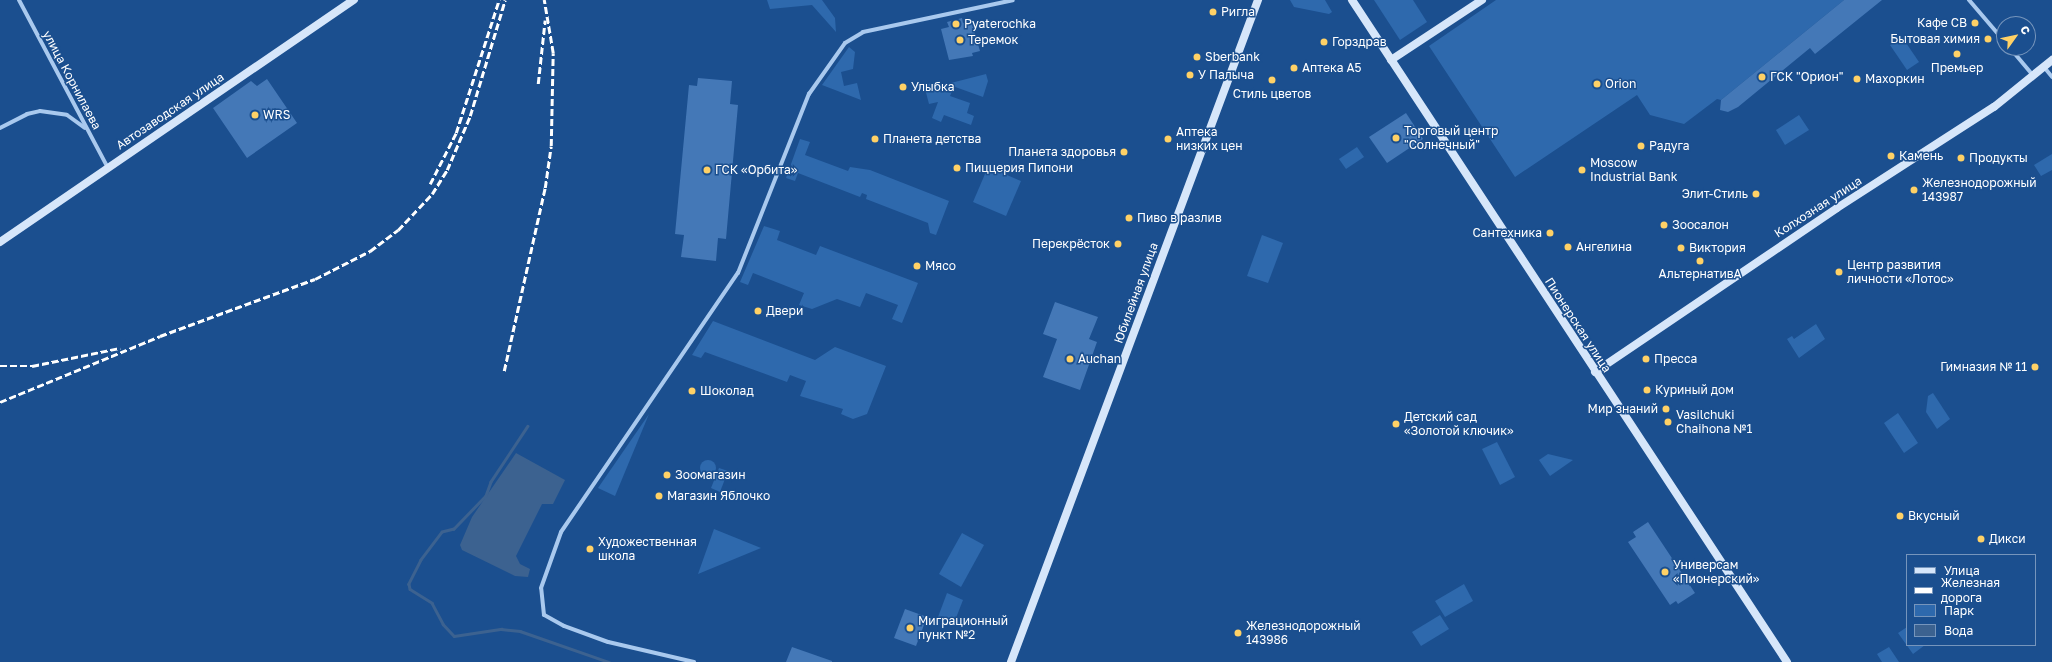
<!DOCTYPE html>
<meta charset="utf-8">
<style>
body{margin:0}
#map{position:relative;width:2052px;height:662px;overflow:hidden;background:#1b4f8f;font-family:"Golos Text",sans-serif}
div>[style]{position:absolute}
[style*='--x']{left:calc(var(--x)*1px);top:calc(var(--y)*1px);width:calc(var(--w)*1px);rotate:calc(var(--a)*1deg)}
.green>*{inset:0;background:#2e69ad}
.round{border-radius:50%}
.water>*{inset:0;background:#3c6290}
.stream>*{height:2.5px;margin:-1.25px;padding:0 1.25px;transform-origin:1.25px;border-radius:1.25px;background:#3c6290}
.building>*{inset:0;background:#4478b7}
.street>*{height:4px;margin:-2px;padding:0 2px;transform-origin:2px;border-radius:2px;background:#a9c9ee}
.secondary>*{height:8px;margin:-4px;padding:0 4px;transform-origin:4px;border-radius:4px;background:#d6e6fa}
.rail>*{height:2.5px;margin-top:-1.25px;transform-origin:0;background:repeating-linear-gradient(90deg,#fff 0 7px,transparent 0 10px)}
.dots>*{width:11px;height:11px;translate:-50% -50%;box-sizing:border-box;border:2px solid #1b4f8f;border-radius:50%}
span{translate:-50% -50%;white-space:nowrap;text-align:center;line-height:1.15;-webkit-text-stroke:3px #1b4f8f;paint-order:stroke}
.poi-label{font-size:12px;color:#fff}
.left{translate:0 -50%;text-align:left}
.right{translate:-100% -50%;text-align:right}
.street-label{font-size:12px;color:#fff}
.legend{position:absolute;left:1906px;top:554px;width:130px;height:92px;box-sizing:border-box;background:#1b4f8f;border:1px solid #7695bc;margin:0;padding:5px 7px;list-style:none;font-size:12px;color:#fff}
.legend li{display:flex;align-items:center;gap:8px;height:20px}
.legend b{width:20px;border:1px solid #7695bc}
.north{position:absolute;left:1996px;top:16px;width:40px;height:40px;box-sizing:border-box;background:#1b4f8f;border:1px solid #7695bc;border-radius:50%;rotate:57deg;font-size:11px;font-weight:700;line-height:16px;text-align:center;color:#fff}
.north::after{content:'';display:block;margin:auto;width:14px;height:18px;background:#ffd166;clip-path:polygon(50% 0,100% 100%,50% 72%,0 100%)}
</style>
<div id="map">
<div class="green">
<div style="clip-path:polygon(767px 0,822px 0,835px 18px,836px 32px,812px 5px,770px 9px)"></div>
<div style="clip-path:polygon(1290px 0,1325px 0,1332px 12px,1329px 14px,1294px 7px)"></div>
<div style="clip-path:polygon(1374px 0,1413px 0,1427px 22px,1400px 40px)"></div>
<div style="clip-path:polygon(1496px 0,1844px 0,1721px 100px,1717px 99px,1684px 124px,1650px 115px,1637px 95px,1515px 177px,1429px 46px)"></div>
<div style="clip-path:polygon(1902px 37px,1919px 62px,1907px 70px,1890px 45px)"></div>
<div style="clip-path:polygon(849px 47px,855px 52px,853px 69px,841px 72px,844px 86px,857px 83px,861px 100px,822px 85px)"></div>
<div style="clip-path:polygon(986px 74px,988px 81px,983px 97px,947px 84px)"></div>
<div style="clip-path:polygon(940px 81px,941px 85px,953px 89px,950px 96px,970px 103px,967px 113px,974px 116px,971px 125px,944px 115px,941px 122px,932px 118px,938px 102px,929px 104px,924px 85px)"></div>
<div style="clip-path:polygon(1799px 115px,1809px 130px,1785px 145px,1776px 130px)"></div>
<div style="clip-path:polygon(800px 139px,810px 142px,805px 155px,848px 171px,850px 167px,870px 170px,949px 201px,936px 235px,930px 233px,928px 223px,866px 199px,867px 195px,862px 193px,860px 197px,798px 173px,795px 181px,786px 178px)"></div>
<div style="clip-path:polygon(1357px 147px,1364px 157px,1346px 169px,1339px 159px)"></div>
<div style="clip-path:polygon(2052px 154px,2052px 170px,2041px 176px,2034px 165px)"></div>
<div style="clip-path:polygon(988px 167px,1021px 181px,1006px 216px,973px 202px)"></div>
<div style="clip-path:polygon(764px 226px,780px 231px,777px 240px,816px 255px,820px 246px,918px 283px,902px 323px,892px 319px,898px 305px,866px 293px,860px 307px,837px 299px,812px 309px,799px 305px,804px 293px,753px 273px,748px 285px,740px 282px)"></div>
<div style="clip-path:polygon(1262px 235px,1283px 243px,1268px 283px,1247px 276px)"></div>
<div style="clip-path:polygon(713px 321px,815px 360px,835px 347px,886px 366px,867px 414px,853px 419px,841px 414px,843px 409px,800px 396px,806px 381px,790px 375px,787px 382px,705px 352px,701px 358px,692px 355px)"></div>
<div style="clip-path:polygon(1816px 324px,1825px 339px,1799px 358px,1787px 339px,1792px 336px,1794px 339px)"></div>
<div style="clip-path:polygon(1933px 393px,1950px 419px,1937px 429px,1926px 412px,1928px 396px)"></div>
<div style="clip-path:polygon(1898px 413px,1918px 443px,1904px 453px,1884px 423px)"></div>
<div style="clip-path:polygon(649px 414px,615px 496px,598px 488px)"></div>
<div style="clip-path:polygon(1497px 442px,1515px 477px,1500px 485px,1482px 449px)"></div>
<div style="clip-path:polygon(1548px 454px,1573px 460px,1550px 476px,1539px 460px)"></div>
<div class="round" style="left:700px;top:460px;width:16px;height:16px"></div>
<div style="clip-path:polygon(719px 468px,728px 471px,720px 492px,711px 488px)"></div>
<div style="clip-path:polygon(714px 529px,761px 548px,698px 574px)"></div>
<div style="clip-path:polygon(962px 533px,984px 545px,961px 587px,939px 574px)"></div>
<div style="clip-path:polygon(1464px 584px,1473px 601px,1445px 617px,1435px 601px)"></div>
<div style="clip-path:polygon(947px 593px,963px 600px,954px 623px,938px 617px)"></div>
<div style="clip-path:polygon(1440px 615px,1449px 629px,1421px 646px,1412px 632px)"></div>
<div style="clip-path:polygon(1907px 627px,1907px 645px,1925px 645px,1913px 654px,1898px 633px)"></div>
<div style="clip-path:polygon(1889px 647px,1899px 662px,1882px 662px,1877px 654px)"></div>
</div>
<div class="water">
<div style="clip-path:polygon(516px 453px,565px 480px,553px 504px,542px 504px,516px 556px,520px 564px,530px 569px,528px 577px,515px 576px,462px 550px,460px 545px,472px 517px)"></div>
</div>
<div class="stream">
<div style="--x:528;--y:426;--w:67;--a:123.5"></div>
<div style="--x:491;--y:482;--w:15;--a:110"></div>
<div style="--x:486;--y:496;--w:46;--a:134.1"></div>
<div style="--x:454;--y:529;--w:12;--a:166"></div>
<div style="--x:442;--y:532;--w:35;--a:127"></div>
<div style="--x:421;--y:560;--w:27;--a:117"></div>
<div style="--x:409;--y:584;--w:5;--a:79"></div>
<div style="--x:410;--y:589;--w:26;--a:32"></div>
<div style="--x:432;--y:603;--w:24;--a:62"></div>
<div style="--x:443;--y:624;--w:16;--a:47"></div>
<div style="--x:454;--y:636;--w:48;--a:-8.5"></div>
<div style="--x:501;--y:629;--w:19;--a:6"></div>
<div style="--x:520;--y:631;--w:94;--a:19.2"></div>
</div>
<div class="building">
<div style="clip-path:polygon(1844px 0,1882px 0,1815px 54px,1810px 48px,1738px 107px,1728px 112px,1720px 110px,1721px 100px)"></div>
<div style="clip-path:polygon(962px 18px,963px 23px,971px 21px,980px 51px,972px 53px,973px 56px,949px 60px,941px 29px,949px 27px,947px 22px)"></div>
<div style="clip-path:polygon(698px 78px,732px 81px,730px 104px,738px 105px,726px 239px,718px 238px,716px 261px,681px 257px,684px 235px,675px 234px,689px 85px,697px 86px)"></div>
<div style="clip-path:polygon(267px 79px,297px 123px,247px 158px,213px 108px,251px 81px,257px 86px)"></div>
<div style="clip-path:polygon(1406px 113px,1423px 139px,1387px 163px,1369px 137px)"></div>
<div style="clip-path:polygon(1055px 302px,1098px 317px,1089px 339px,1097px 342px,1080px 390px,1043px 377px,1057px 339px,1043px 334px)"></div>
<div style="clip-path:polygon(1648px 522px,1695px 593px,1678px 604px,1676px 601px,1670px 605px,1628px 542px,1636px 537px,1633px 532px)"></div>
<div style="clip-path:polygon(905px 609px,927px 617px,916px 646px,894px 638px)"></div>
<div style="clip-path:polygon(792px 647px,832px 661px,832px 662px,786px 662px)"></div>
</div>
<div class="street">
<div style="--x:19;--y:0;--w:190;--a:62.1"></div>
<div style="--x:1969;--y:0;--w:54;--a:49.5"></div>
<div style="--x:2010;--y:48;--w:35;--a:50"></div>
<div style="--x:2044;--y:67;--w:13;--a:51"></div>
<div style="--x:0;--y:128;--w:30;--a:-27"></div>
<div style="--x:27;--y:114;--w:13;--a:-13"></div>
<div style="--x:40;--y:111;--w:27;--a:8"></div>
<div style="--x:67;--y:115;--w:22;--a:36"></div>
<div style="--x:694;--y:662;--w:88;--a:-166.9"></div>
<div style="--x:608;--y:642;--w:47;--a:-160"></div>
<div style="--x:564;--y:626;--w:23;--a:-151"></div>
<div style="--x:544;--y:615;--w:27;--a:-96"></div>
<div style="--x:541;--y:588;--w:59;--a:-70.3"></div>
<div style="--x:561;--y:532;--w:314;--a:-55.7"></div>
<div style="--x:738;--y:273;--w:193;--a:-68.4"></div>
<div style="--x:809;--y:94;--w:62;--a:-54.8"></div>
<div style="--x:845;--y:43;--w:21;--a:-31"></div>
<div style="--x:863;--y:32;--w:153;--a:-12"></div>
</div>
<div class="secondary">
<div style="--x:1352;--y:0;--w:792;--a:56.69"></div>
<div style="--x:1391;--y:60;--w:109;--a:-33.4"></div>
<div style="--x:0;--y:242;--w:429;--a:-34.4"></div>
<div style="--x:1595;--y:372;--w:292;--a:-34.1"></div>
<div style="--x:1837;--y:208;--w:187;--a:-32.8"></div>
<div style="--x:1994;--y:107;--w:75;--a:-39"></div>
<div style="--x:1011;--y:662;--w:707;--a:-69.54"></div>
</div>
<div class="rail">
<div style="--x:538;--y:84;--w:64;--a:-83.8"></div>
<div style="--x:430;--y:184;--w:57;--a:-63"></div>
<div style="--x:456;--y:133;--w:140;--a:-72.1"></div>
<div style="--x:0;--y:366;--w:32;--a:0"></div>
<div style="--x:32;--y:366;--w:90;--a:-11.6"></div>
<div style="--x:504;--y:371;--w:188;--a:-77.4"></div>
<div style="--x:545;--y:188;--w:42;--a:-81.9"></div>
<div style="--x:551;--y:146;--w:93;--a:-88.8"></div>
<div style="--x:553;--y:53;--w:54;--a:-99.6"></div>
<div style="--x:0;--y:402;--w:173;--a:-22.4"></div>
<div style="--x:160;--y:336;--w:165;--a:-20.2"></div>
<div style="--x:315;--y:279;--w:62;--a:-27"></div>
<div style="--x:370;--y:251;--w:35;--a:-37"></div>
<div style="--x:398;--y:230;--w:50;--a:-46.6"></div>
<div style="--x:432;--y:194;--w:28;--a:-58"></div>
<div style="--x:447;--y:170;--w:59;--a:-66.9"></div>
<div style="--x:470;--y:116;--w:121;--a:-73.2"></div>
</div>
<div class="dots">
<div style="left:1213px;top:12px;background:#ffd166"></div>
<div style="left:1975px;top:23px;background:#ffd166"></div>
<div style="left:956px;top:24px;background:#ffd166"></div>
<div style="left:1988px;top:39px;background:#ffd166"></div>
<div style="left:960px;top:40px;background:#ffd166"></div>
<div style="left:1324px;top:42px;background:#ffd166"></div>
<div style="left:1957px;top:54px;background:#ffd166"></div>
<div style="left:1197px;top:57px;background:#ffd166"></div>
<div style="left:1294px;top:68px;background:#ffd166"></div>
<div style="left:1190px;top:75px;background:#ffd166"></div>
<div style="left:1762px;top:77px;background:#ffd166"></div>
<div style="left:1857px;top:79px;background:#ffd166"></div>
<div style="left:1272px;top:80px;background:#ffd166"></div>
<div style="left:1597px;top:84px;background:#ffd166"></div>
<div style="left:903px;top:87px;background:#ffd166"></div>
<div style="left:255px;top:115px;background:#ffd166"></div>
<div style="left:1396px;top:138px;background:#ffd166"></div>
<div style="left:875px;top:139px;background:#ffd166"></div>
<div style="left:1168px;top:139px;background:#ffd166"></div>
<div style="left:1641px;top:146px;background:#ffd166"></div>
<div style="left:1124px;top:152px;background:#ffd166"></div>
<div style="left:1891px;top:156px;background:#ffd166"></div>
<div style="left:1961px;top:158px;background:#ffd166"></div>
<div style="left:957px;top:168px;background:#ffd166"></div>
<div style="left:707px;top:170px;background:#ffd166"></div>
<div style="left:1582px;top:170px;background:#ffd166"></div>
<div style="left:1914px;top:190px;background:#ffd166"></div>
<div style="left:1756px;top:194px;background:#ffd166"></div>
<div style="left:1129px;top:218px;background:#ffd166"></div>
<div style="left:1664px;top:225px;background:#ffd166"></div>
<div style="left:1550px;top:233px;background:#ffd166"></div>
<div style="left:1118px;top:244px;background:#ffd166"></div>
<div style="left:1568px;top:247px;background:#ffd166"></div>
<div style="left:1681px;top:248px;background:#ffd166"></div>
<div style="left:1700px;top:261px;background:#ffd166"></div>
<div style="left:917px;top:266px;background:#ffd166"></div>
<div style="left:1839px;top:272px;background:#ffd166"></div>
<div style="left:758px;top:311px;background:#ffd166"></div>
<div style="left:1070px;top:359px;background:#ffd166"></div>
<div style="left:1646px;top:359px;background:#ffd166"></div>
<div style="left:2035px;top:367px;background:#ffd166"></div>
<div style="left:1647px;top:390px;background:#ffd166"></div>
<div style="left:692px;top:391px;background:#ffd166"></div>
<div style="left:1666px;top:409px;background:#ffd166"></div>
<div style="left:1668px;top:422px;background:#ffd166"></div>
<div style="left:1396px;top:424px;background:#ffd166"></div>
<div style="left:667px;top:475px;background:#ffd166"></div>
<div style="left:659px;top:496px;background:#ffd166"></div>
<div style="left:1900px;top:516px;background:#ffd166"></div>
<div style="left:1981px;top:539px;background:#ffd166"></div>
<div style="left:590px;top:549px;background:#ffd166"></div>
<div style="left:1665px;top:572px;background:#ffd166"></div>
<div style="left:910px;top:628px;background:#ffd166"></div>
<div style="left:1238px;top:633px;background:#ffd166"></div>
</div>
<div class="poi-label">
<span class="left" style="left:1221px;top:12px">Ригла</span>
<span class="right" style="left:1967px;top:23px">Кафе СВ</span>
<span class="left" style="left:964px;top:24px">Pyaterochka</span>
<span class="right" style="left:1980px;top:39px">Бытовая химия</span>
<span class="left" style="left:968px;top:40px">Теремок</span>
<span class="left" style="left:1332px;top:42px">Горздрав</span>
<span class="left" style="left:1205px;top:57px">Sberbank</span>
<span class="left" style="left:1302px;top:68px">Аптека А5</span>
<span style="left:1957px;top:68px">Премьер</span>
<span class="left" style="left:1198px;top:75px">У Палыча</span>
<span class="left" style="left:1770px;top:77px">ГСК "Орион"</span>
<span class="left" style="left:1865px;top:79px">Махоркин</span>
<span class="left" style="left:1605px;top:84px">Orion</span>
<span class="left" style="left:911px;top:87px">Улыбка</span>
<span style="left:1272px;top:94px">Стиль цветов</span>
<span class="left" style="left:263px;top:115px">WRS</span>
<span class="left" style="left:1404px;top:138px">Торговый центр<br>"Солнечный"</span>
<span class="left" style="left:1176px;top:139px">Аптека<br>низких цен</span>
<span class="left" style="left:883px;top:139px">Планета детства</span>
<span class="left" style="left:1649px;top:146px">Радуга</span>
<span class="right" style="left:1116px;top:152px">Планета здоровья</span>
<span class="left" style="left:1899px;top:156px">Камень</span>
<span class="left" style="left:1969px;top:158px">Продукты</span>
<span class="left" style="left:1590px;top:170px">Moscow<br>Industrial Bank</span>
<span class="left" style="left:965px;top:168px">Пиццерия Пипони</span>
<span class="left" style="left:715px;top:170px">ГСК «Орбита»</span>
<span class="left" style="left:1922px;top:190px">Железнодорожный<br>143987</span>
<span class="right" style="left:1748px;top:194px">Элит-Cтиль</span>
<span class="left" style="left:1137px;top:218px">Пиво в разлив</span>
<span class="left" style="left:1672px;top:225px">Зоосалон</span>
<span class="right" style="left:1542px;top:233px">Сантехника</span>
<span class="right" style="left:1110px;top:244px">Перекрёсток</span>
<span class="left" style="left:1576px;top:247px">Ангелина</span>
<span class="left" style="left:1689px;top:248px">Виктория</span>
<span class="left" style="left:1847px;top:272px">Центр развития<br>личности «Лотос»</span>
<span class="left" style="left:925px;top:266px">Мясо</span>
<span style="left:1700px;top:274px">АльтернативА</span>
<span class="left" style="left:766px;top:311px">Двери</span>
<span class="left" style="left:1078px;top:359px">Auchan</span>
<span class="left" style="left:1654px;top:359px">Пресса</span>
<span class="right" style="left:2027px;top:367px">Гимназия № 11</span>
<span class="left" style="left:1655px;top:390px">Куриный дом</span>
<span class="left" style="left:700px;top:391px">Шоколад</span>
<span class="right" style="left:1658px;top:409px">Мир знаний</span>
<span class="left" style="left:1676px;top:422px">Vasilchuki<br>Chaihona №1</span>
<span class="left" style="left:1404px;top:424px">Детский сад<br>«Золотой ключик»</span>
<span class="left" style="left:675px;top:475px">Зоомагазин</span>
<span class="left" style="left:667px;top:496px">Магазин Яблочко</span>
<span class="left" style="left:1908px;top:516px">Вкусный</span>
<span class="left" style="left:1989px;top:539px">Дикси</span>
<span class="left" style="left:598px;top:549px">Художественная<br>школа</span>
<span class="left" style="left:1673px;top:572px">Универсам<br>«Пионерский»</span>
<span class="left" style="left:918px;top:628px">Миграционный<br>пункт №2</span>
<span class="left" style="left:1246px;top:633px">Железнодорожный<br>143986</span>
</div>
<div class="street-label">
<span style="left:72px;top:80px;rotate:62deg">улица Корнилаева</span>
<span style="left:170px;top:111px;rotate:-34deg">Автозаводская улица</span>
<span style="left:1818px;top:207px;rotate:-33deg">Колхозная улица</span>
<span style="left:1136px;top:293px;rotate:-70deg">Юбилейная улица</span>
<span style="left:1578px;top:325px;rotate:57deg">Пионерская улица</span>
</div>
<ul class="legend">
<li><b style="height:5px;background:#d6e6fa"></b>Улица</li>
<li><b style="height:5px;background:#fff"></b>Железная дорога</li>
<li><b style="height:11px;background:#2e69ad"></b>Парк</li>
<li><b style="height:11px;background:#3c6290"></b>Вода</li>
</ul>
<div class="north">С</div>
</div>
